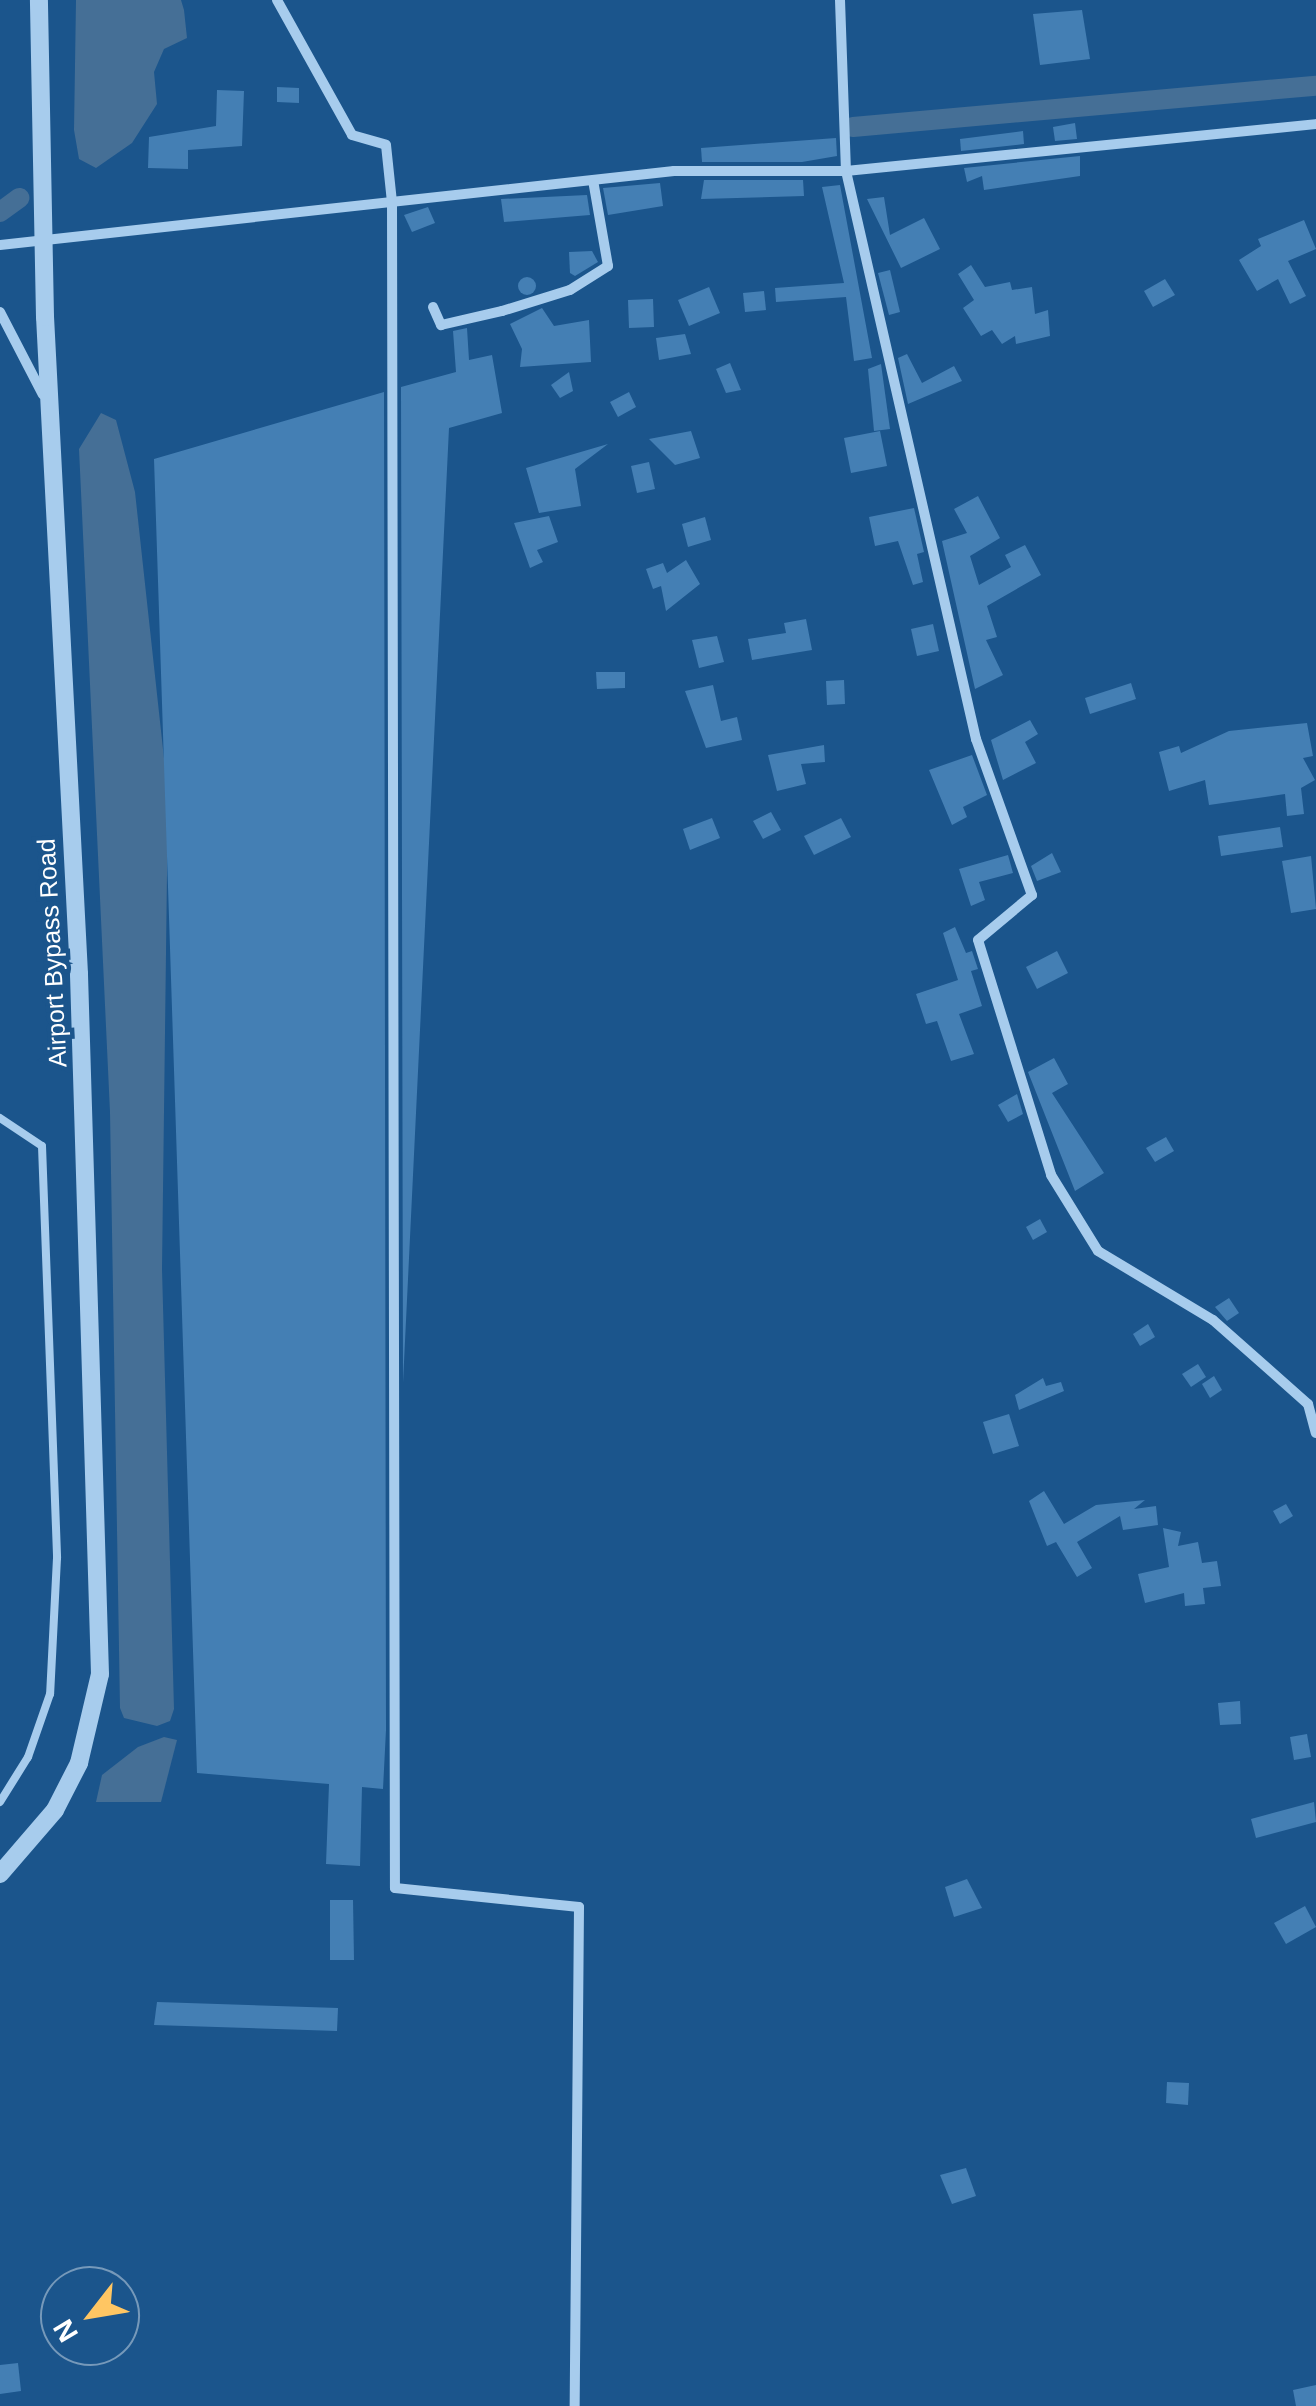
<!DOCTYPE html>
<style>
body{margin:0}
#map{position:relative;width:1316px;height:2406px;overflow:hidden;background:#1b558c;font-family:Arial,sans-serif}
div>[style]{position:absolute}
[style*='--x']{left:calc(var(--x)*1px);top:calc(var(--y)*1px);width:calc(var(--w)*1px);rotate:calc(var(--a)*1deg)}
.water>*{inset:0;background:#456f96}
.canal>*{height:20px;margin:-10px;padding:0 10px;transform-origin:10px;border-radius:10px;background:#456f96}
.building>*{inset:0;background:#447fb4}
.round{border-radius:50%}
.service>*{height:8px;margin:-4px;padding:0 4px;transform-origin:4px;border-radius:4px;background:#a7cced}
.minor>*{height:10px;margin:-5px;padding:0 5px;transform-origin:5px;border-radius:5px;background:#a7cced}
.tertiary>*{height:18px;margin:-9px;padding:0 9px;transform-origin:9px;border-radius:9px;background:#a7cced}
span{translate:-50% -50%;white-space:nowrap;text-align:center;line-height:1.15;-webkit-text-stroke:9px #1b558c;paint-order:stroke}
.street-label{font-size:25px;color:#fff}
.north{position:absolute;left:40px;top:2266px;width:100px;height:100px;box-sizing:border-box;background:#1b558c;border:2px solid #7699ba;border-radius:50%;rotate:239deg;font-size:28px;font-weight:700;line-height:40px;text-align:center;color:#fff}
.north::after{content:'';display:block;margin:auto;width:35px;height:45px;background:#ffc663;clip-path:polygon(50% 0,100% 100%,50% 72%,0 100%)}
</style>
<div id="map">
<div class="water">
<div style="clip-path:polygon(76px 0,181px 0,184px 10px,187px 38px,164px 49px,154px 72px,157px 104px,132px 143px,96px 168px,79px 159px,74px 130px)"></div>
<div style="clip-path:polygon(101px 413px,116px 420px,135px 492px,168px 795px,162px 1269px,174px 1709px,170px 1721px,157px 1726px,124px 1718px,120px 1708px,110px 1112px,79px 449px)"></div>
<div style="clip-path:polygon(164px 1737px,177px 1740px,161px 1802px,96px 1802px,102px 1775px,138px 1747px)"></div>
</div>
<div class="canal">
<div style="--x:853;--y:127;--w:465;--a:-5.1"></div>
<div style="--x:0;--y:212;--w:24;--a:-36"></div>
</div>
<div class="building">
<div style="clip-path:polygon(1082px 10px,1090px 59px,1040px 65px,1033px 14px)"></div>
<div style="clip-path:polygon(277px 87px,299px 88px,299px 103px,277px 102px)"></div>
<div style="clip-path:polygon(217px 90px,244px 91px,242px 146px,188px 150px,188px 169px,148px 168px,149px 137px,216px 126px)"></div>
<div style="clip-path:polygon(1075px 123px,1077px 139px,1055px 141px,1053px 127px)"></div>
<div style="clip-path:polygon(1023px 131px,1024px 144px,961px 151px,960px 139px)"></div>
<div style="clip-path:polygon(836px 138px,837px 156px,802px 162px,702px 162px,701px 148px)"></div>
<div style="clip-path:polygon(1080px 156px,1080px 176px,984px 190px,982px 176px,967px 182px,964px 168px)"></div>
<div style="clip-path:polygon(704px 180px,803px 180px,804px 196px,701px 199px)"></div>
<div style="clip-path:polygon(660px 183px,663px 206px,608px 215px,603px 188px)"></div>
<div style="clip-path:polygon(840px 185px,872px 358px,854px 361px,846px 297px,776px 302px,775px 288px,844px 283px,822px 187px)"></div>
<div style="clip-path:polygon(587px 195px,590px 215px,504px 222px,501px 199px)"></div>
<div style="clip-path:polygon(884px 197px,890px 235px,924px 218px,940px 249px,901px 268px,867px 199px)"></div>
<div style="clip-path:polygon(428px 207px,435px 223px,412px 232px,404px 215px)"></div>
<div style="clip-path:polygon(1304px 220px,1316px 249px,1288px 261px,1306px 296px,1290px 304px,1278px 279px,1257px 291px,1239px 260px,1261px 246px,1258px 239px)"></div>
<div style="clip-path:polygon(592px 251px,598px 262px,575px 276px,570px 273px,569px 252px)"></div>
<div style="clip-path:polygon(971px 265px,985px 287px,1010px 282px,1012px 290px,1032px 287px,1035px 314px,1048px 310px,1050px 336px,1016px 344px,1015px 336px,1002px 344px,992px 330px,981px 336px,963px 308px,974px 300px,958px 274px)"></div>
<div style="clip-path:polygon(890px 270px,900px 312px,889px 315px,878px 273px)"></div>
<div class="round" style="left:518px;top:277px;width:18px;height:18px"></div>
<div style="clip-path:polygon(1165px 279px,1175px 295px,1153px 307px,1144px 291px)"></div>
<div style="clip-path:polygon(709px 287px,720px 313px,689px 326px,678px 300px)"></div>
<div style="clip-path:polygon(764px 291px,766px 310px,745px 312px,743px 293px)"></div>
<div style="clip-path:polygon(653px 299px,654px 327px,629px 328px,628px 300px)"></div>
<div style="clip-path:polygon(542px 308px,554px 326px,589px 320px,591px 362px,520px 367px,522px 349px,510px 324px)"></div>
<div style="clip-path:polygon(467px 328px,469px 360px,492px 355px,502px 413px,449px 428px,403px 1383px,401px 387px,456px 372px,453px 331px)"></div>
<div style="clip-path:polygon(685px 334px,691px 354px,659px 360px,656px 338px)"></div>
<div style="clip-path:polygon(907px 354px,922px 383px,954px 366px,962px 381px,908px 404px,898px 358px)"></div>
<div style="clip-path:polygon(730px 363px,741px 390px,726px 393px,716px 369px)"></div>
<div style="clip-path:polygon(881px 364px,890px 429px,874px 431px,868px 369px)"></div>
<div style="clip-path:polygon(569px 372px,573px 391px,560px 398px,551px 385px)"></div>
<div style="clip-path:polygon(384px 392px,386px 1730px,383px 1789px,362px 1787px,360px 1866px,326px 1864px,329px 1784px,197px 1773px,154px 459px)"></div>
<div style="clip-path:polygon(629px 392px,636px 407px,618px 417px,610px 402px)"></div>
<div style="clip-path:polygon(691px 431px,700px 458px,675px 465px,649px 439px)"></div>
<div style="clip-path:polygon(880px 431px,887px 466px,851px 473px,844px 438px)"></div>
<div style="clip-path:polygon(608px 444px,575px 469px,581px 506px,539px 513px,526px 468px)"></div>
<div style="clip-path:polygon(649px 462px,655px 489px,637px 493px,631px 466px)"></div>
<div style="clip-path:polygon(978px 496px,1000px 538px,970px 556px,979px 585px,1011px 567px,1005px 555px,1025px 545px,1041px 575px,987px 606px,997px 637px,986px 640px,1003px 675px,975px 689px,942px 541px,967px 533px,954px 509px)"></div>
<div style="clip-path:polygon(914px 508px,924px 552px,917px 554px,923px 582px,913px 585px,898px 541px,875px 546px,869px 517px)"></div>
<div style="clip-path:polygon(549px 516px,558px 542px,537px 550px,543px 562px,530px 568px,514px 523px)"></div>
<div style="clip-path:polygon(705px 517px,711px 540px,688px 547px,682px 524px)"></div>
<div style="clip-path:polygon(686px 560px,700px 584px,666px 611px,661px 586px,653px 589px,646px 569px,663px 563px,667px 573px)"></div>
<div style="clip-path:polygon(806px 619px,812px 650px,752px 660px,748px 639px,786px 633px,784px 623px)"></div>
<div style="clip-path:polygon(933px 624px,939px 651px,917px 656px,911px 629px)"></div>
<div style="clip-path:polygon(717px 636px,724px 662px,699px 668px,692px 640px)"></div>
<div style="clip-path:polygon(596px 672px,625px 672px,625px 688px,597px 689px)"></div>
<div style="clip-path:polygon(844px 680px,845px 704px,827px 705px,826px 681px)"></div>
<div style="clip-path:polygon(1131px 683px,1136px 699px,1090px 714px,1085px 698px)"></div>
<div style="clip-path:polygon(713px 685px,721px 721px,737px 717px,742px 740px,706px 748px,685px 691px)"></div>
<div style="clip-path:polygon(1030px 720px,1038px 734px,1025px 742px,1036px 763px,1003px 780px,991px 740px)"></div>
<div style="clip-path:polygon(1307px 723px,1313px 756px,1303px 758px,1315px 780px,1301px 788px,1304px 814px,1287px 816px,1285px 794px,1209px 805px,1205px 780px,1169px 791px,1159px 752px,1179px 746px,1181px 753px,1229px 731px)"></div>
<div style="clip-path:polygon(824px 745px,825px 762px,801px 764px,806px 784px,777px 791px,768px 755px)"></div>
<div style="clip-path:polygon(972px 755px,987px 795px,963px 807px,967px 817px,952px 825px,929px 770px)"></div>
<div style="clip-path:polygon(771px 812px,781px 830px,763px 839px,753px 821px)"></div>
<div style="clip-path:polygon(712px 818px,720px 838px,690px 850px,683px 829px)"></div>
<div style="clip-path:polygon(841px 818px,851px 837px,814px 855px,804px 836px)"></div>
<div style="clip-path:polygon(1280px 827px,1283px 847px,1221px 856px,1218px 836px)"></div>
<div style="clip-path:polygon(1052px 853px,1061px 872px,1037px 881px,1031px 866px)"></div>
<div style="clip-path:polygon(1008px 855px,1013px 873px,979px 882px,985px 900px,971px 906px,959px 869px)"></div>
<div style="clip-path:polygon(1311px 856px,1316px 909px,1291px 913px,1282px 861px)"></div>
<div style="clip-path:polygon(955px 927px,966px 953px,972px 951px,978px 969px,971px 971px,982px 1006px,959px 1014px,974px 1054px,951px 1061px,937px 1021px,926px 1024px,916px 994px,958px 980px,943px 933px)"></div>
<div style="clip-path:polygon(1057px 951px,1068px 973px,1037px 989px,1026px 967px)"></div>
<div style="clip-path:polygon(1054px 1058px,1068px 1084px,1052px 1093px,1104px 1173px,1075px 1191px,1028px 1072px)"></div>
<div style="clip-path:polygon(1017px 1094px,1023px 1114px,1008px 1122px,998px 1105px)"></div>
<div style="clip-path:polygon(1166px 1137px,1174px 1151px,1155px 1162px,1146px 1148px)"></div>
<div style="clip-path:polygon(1040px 1219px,1047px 1232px,1033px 1240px,1026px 1227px)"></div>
<div style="clip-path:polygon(1229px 1298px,1239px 1313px,1227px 1321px,1215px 1307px)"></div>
<div style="clip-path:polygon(1148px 1324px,1155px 1337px,1140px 1346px,1133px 1334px)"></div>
<div style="clip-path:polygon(1198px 1364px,1206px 1377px,1191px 1387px,1182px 1374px)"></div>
<div style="clip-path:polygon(1214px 1376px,1222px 1390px,1210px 1398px,1202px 1384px)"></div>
<div style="clip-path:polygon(1043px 1378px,1046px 1386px,1061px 1382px,1064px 1391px,1019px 1410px,1015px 1395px)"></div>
<div style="clip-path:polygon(1009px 1414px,1019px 1446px,993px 1454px,983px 1422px)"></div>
<div style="clip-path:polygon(1044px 1491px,1064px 1524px,1096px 1505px,1145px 1500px,1134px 1509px,1156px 1506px,1158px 1525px,1123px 1530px,1120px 1516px,1077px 1542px,1092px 1568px,1077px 1577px,1056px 1542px,1047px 1546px,1029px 1501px)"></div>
<div style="clip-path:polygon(1286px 1504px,1293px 1516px,1280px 1524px,1273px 1511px)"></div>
<div style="clip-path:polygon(1163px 1528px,1181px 1532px,1178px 1546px,1198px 1542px,1202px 1563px,1217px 1561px,1221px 1586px,1203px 1588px,1205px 1604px,1185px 1606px,1184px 1593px,1145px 1603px,1138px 1574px,1169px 1567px)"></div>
<div style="clip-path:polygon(1240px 1701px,1241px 1724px,1220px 1725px,1218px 1703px)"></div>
<div style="clip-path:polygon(1307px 1734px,1311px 1757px,1294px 1760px,1290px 1737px)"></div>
<div style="clip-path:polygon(1314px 1802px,1316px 1822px,1256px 1838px,1251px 1819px)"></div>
<div style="clip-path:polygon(967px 1879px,982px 1908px,954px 1917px,945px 1887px)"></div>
<div style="clip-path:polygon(330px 1900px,353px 1900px,354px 1960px,330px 1960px)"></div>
<div style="clip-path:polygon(1305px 1906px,1316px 1927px,1286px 1944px,1274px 1923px)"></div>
<div style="clip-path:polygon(157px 2002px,338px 2008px,337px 2031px,154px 2025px)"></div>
<div style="clip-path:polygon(1167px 2082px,1189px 2083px,1188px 2105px,1166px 2103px)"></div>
<div style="clip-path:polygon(966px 2168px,976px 2196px,952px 2204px,940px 2175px)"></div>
<div style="clip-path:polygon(18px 2363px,21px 2391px,0 2394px,0 2365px)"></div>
<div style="clip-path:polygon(1316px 2385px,1316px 2406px,1296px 2406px,1293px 2390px)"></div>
</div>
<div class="service">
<div style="--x:0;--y:1118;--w:50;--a:33.7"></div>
<div style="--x:42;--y:1146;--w:412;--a:87.9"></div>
<div style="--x:57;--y:1558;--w:136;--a:92.9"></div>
<div style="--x:50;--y:1694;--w:67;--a:109.2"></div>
<div style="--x:28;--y:1757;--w:53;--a:121.9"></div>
</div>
<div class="minor">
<div style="--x:277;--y:0;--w:154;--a:60.9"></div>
<div style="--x:352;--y:135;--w:35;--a:16"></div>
<div style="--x:386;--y:145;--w:57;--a:84"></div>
<div style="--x:392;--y:202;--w:1686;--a:89.9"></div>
<div style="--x:395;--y:1888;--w:185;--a:5.9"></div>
<div style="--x:579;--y:1907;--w:499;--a:90.5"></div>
<div style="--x:840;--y:0;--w:171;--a:88"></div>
<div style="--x:846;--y:171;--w:583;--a:77.11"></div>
<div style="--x:976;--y:739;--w:166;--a:70.3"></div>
<div style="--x:1032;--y:895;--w:70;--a:140.2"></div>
<div style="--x:978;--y:940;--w:246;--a:72.7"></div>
<div style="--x:1051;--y:1175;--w:89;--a:58.3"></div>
<div style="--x:1098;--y:1251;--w:134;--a:31"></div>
<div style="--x:1213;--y:1320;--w:127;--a:41.5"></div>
<div style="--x:1308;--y:1404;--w:30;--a:75"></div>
<div style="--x:0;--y:245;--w:678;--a:-6.27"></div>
<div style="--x:674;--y:171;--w:172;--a:0"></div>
<div style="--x:846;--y:171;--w:472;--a:-5.7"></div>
<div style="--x:433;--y:307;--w:20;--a:66"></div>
<div style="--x:441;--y:325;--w:63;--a:-12.9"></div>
<div style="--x:502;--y:311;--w:71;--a:-17.2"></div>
<div style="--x:570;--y:290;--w:45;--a:-32.3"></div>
<div style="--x:608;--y:266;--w:87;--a:-99.9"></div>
<div style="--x:0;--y:312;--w:93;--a:62.6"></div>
</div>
<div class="tertiary">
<div style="--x:0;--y:1874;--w:84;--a:-49.3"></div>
<div style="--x:55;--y:1810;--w:53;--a:-62.9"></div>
<div style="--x:79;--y:1763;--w:91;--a:-76.7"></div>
<div style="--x:100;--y:1674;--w:700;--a:-91.72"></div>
<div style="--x:79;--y:974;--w:658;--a:-92.96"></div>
<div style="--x:45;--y:317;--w:317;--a:-91.1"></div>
</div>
<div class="street-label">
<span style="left:52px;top:953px;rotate:-93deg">Airport Bypass Road</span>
</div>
<div class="north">N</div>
</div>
